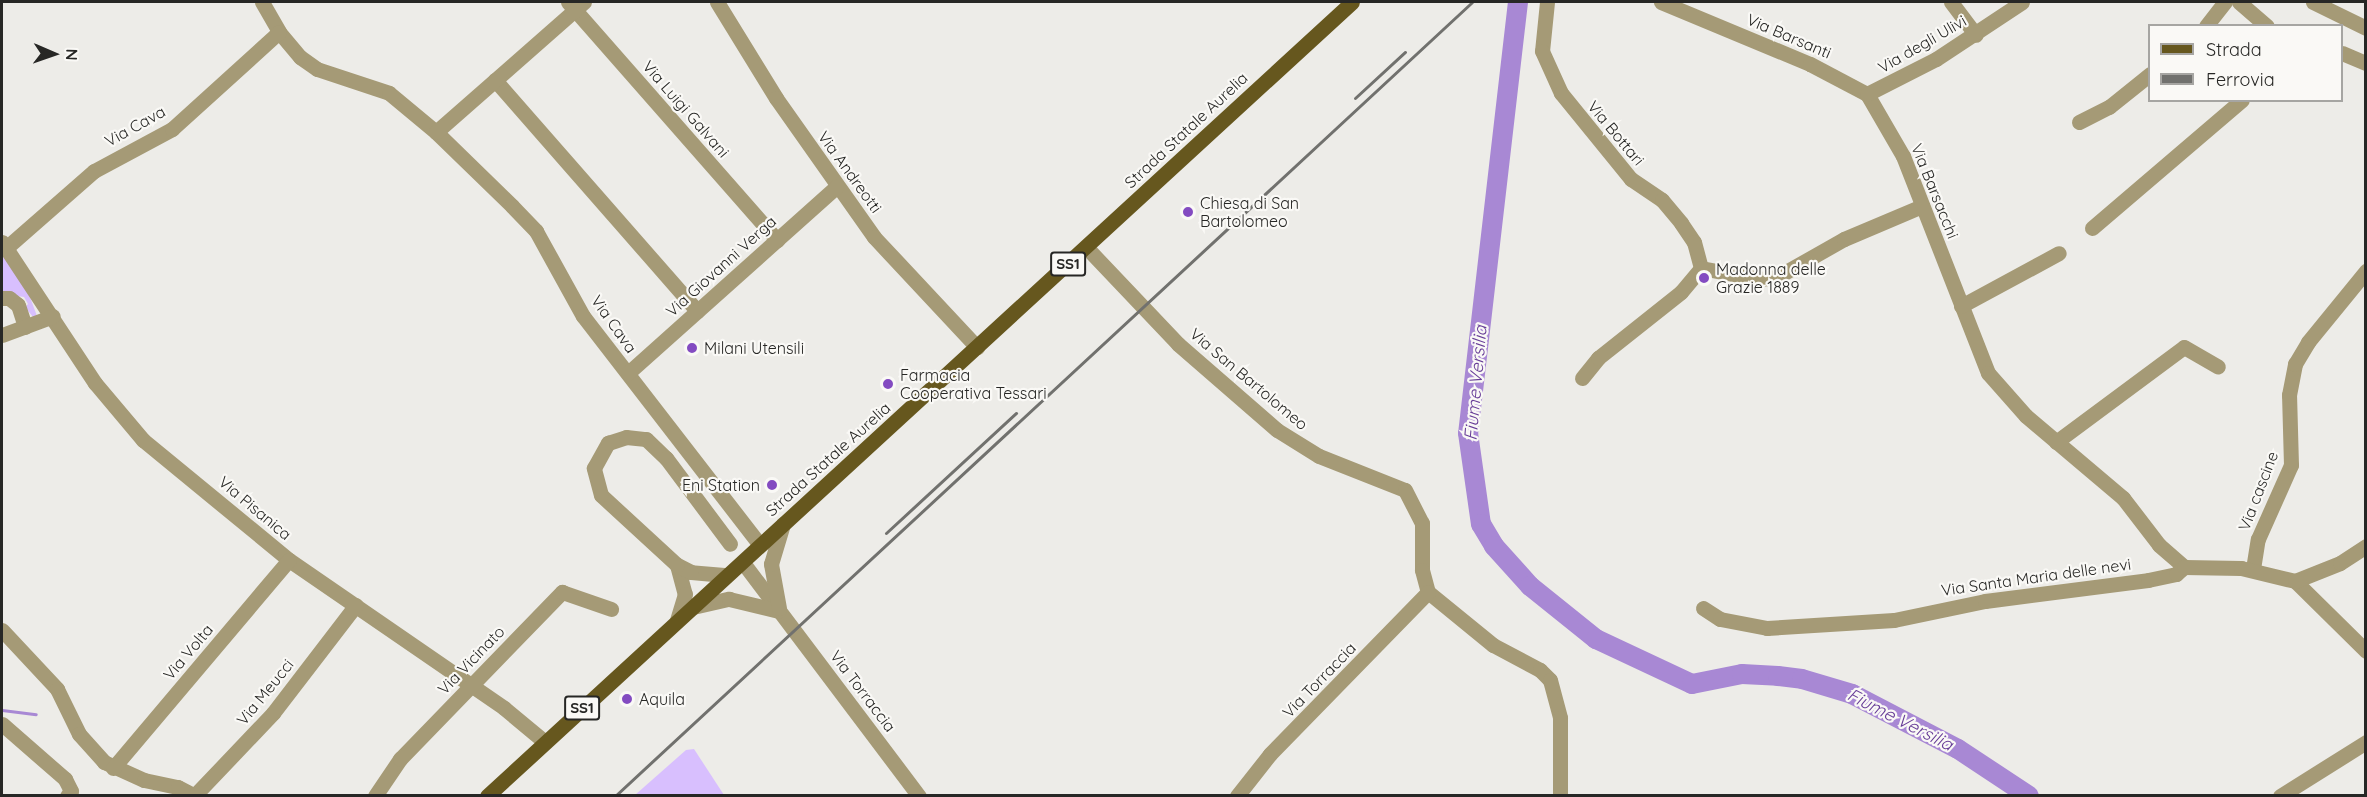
<!DOCTYPE html>
<style>
body{margin:0}
#map{position:relative;width:2367px;height:797px;overflow:hidden;background:#edece8;font-family:Quicksand,sans-serif}
div>[style]{position:absolute}
[style*='--x']{left:calc(var(--x)*1px);top:calc(var(--y)*1px);width:calc(var(--w)*1px);rotate:calc(var(--a)*1deg)}
.green>*{inset:0;background:#d8bffe}
.stream>*{height:3px;margin:-1.5px;padding:0 1.5px;transform-origin:1.5px;border-radius:1.5px;background:#a888d4}
.river>*{height:20px;margin:-10px;padding:0 10px;transform-origin:10px;border-radius:10px;background:#a888d4}
.minor>*{height:15px;margin:-7.5px;padding:0 7.5px;transform-origin:7.5px;border-radius:7.5px;background:#a59a76}
.major>*{height:15px;margin:-7.5px;padding:0 7.5px;transform-origin:7.5px;border-radius:7.5px;background:#66571e}
.rail>*{height:3px;margin:-1.5px;padding:0 1.5px;transform-origin:1.5px;border-radius:1.5px;background:#71716e}
.dots>*{width:16px;height:16px;translate:-50% -50%;box-sizing:border-box;border:3px solid #faf9f6;border-radius:50%}
span{translate:-50% -50%;white-space:nowrap;text-align:center;line-height:1.15;-webkit-text-stroke:4.5px #faf9f6;paint-order:stroke}
.shield-label span{padding:2px 4px;background:#faf9f6;border:2px solid;border-radius:4px;-webkit-text-stroke-width:0}
.shield-label{font-size:15px;color:#272725;font-weight:700}
.street-label{font-size:16px;color:#272725}
.poi-label{font-size:16px;color:#272725}
.left{translate:0 -50%;text-align:left}
.right{translate:-100% -50%;text-align:right}
.water-label{font-size:18px;color:#673d97;font-style:italic}
.frame{position:absolute;inset:0;border:3px solid #272725;pointer-events:none}
.legend{position:absolute;left:2148px;top:24px;width:195px;height:78px;box-sizing:border-box;background:#faf9f6;border:2px solid #a6a5a2;margin:0;padding:8px 10px;list-style:none;font-size:18px;color:#272725}
.legend li{display:flex;align-items:center;gap:12px;height:30px}
.legend b{width:30px;border:2px solid #a6a5a2}
.north{position:absolute;left:24px;top:24px;width:60px;height:60px;-webkit-text-stroke:4px #faf9f6;paint-order:stroke;rotate:92deg;font-size:16px;font-weight:700;line-height:24px;text-align:center;color:#272725}
.north::after{content:'';display:block;margin:auto;width:21px;height:27px;background:#272725;clip-path:polygon(50% 0,100% 100%,50% 72%,0 100%)}
</style>
<div id="map">
<div class="green">
<div style="clip-path:polygon(2px 255px,27px 289px,37px 316px,33px 317px,25px 307px,28px 304px,24px 297px,2px 294px)"></div>
<div style="clip-path:polygon(694px 749px,724px 795px,635px 795px,686px 750px)"></div>
</div>
<div class="stream">
<div style="--x:2;--y:710;--w:34;--a:7"></div>
</div>
<div class="river">
<div style="--x:1518;--y:2;--w:434;--a:96.6"></div>
<div style="--x:1468;--y:433;--w:92;--a:81.9"></div>
<div style="--x:1481;--y:524;--w:26;--a:59"></div>
<div style="--x:1494;--y:546;--w:54;--a:48"></div>
<div style="--x:1530;--y:586;--w:85;--a:38.8"></div>
<div style="--x:1596;--y:639;--w:106;--a:25.1"></div>
<div style="--x:1692;--y:684;--w:51;--a:-11.3"></div>
<div style="--x:1742;--y:674;--w:36;--a:3"></div>
<div style="--x:1778;--y:676;--w:24;--a:7"></div>
<div style="--x:1802;--y:679;--w:52;--a:16.7"></div>
<div style="--x:1852;--y:694;--w:119;--a:27.4"></div>
<div style="--x:1958;--y:749;--w:85;--a:33.5"></div>
</div>
<div class="minor">
<div style="--x:262;--y:2;--w:34;--a:60"></div>
<div style="--x:279;--y:32;--w:33;--a:50"></div>
<div style="--x:300;--y:57;--w:21;--a:35"></div>
<div style="--x:317;--y:69;--w:76;--a:18.4"></div>
<div style="--x:389;--y:93;--w:61;--a:39.7"></div>
<div style="--x:436;--y:132;--w:106;--a:44.2"></div>
<div style="--x:512;--y:206;--w:35;--a:46"></div>
<div style="--x:536;--y:231;--w:97;--a:61.1"></div>
<div style="--x:583;--y:316;--w:288;--a:52.3"></div>
<div style="--x:568;--y:2;--w:317;--a:48.7"></div>
<div style="--x:717;--y:2;--w:113;--a:58.4"></div>
<div style="--x:776;--y:98;--w:170;--a:54.8"></div>
<div style="--x:874;--y:237;--w:151;--a:46.9"></div>
<div style="--x:1547;--y:2;--w:49;--a:95.8"></div>
<div style="--x:1542;--y:51;--w:46;--a:65.7"></div>
<div style="--x:1561;--y:93;--w:111;--a:50.9"></div>
<div style="--x:1631;--y:179;--w:37;--a:34"></div>
<div style="--x:1662;--y:200;--w:30;--a:50"></div>
<div style="--x:1681;--y:223;--w:23;--a:56"></div>
<div style="--x:1694;--y:242;--w:27;--a:75"></div>
<div style="--x:1701;--y:268;--w:60;--a:10.6"></div>
<div style="--x:1760;--y:279;--w:17;--a:-7"></div>
<div style="--x:1777;--y:277;--w:77;--a:-29.6"></div>
<div style="--x:1844;--y:239;--w:85;--a:-22.9"></div>
<div style="--x:1661;--y:2;--w:161;--a:22.6"></div>
<div style="--x:1810;--y:64;--w:64;--a:27.8"></div>
<div style="--x:1867;--y:94;--w:72;--a:59.9"></div>
<div style="--x:1903;--y:156;--w:233;--a:68.6"></div>
<div style="--x:1988;--y:373;--w:57;--a:48.5"></div>
<div style="--x:2026;--y:416;--w:127;--a:40.2"></div>
<div style="--x:2123;--y:498;--w:59;--a:52.5"></div>
<div style="--x:2159;--y:545;--w:33;--a:41"></div>
<div style="--x:1951;--y:2;--w:41;--a:52.9"></div>
<div style="--x:2239;--y:2;--w:37;--a:41"></div>
<div style="--x:2313;--y:2;--w:59;--a:26.1"></div>
<div style="--x:2206;--y:26;--w:31;--a:-52"></div>
<div style="--x:2342;--y:53;--w:26;--a:23"></div>
<div style="--x:495;--y:80;--w:307;--a:48.8"></div>
<div style="--x:1867;--y:94;--w:77;--a:-26.9"></div>
<div style="--x:1936;--y:59;--w:103;--a:-33.5"></div>
<div style="--x:2079;--y:122;--w:34;--a:-27"></div>
<div style="--x:2109;--y:107;--w:53;--a:-38.8"></div>
<div style="--x:436;--y:132;--w:197;--a:-41.3"></div>
<div style="--x:2092;--y:228;--w:197;--a:-40.5"></div>
<div style="--x:2;--y:242;--w:169;--a:56.6"></div>
<div style="--x:95;--y:383;--w:75;--a:49.9"></div>
<div style="--x:143;--y:440;--w:189;--a:39.4"></div>
<div style="--x:289;--y:560;--w:261;--a:34.5"></div>
<div style="--x:504;--y:708;--w:53;--a:39.7"></div>
<div style="--x:1086;--y:247;--w:134;--a:46.5"></div>
<div style="--x:1178;--y:344;--w:131;--a:41"></div>
<div style="--x:1277;--y:430;--w:49;--a:31.8"></div>
<div style="--x:1319;--y:456;--w:92;--a:21.6"></div>
<div style="--x:1405;--y:490;--w:37;--a:63"></div>
<div style="--x:1422;--y:523;--w:47;--a:90"></div>
<div style="--x:1422;--y:570;--w:23;--a:75"></div>
<div style="--x:1428;--y:592;--w:84;--a:39.2"></div>
<div style="--x:1493;--y:645;--w:53;--a:28"></div>
<div style="--x:1540;--y:670;--w:14;--a:45"></div>
<div style="--x:1550;--y:680;--w:39;--a:75"></div>
<div style="--x:1560;--y:718;--w:78;--a:90"></div>
<div style="--x:6;--y:248;--w:117;--a:-41.2"></div>
<div style="--x:94;--y:171;--w:89;--a:-28.3"></div>
<div style="--x:172;--y:129;--w:144;--a:-42.2"></div>
<div style="--x:2;--y:298;--w:7;--a:0"></div>
<div style="--x:9;--y:298;--w:11;--a:38"></div>
<div style="--x:18;--y:305;--w:23;--a:72"></div>
<div style="--x:1961;--y:306;--w:111;--a:-28.4"></div>
<div style="--x:2;--y:335;--w:54;--a:-20.4"></div>
<div style="--x:628;--y:373;--w:280;--a:-41.8"></div>
<div style="--x:1582;--y:378;--w:26;--a:-51"></div>
<div style="--x:1598;--y:358;--w:106;--a:-38.5"></div>
<div style="--x:1681;--y:292;--w:31;--a:-50"></div>
<div style="--x:2056;--y:442;--w:159;--a:-36.6"></div>
<div style="--x:2184;--y:347;--w:39;--a:30"></div>
<div style="--x:744;--y:564;--w:291;--a:53"></div>
<div style="--x:677;--y:565;--w:30;--a:75"></div>
<div style="--x:685;--y:594;--w:28;--a:107"></div>
<div style="--x:2253;--y:569;--w:30;--a:-81"></div>
<div style="--x:2258;--y:539;--w:81;--a:-66"></div>
<div style="--x:2291;--y:465;--w:70;--a:-91.6"></div>
<div style="--x:2289;--y:395;--w:32;--a:-79"></div>
<div style="--x:2295;--y:364;--w:26;--a:-59"></div>
<div style="--x:2308;--y:342;--w:92;--a:-50.8"></div>
<div style="--x:724;--y:575;--w:33;--a:-175"></div>
<div style="--x:691;--y:572;--w:16;--a:-153"></div>
<div style="--x:677;--y:565;--w:103;--a:-137.4"></div>
<div style="--x:601;--y:495;--w:28;--a:-105"></div>
<div style="--x:594;--y:468;--w:29;--a:-61"></div>
<div style="--x:608;--y:443;--w:19;--a:-18"></div>
<div style="--x:626;--y:437;--w:20;--a:6"></div>
<div style="--x:646;--y:439;--w:28;--a:44"></div>
<div style="--x:666;--y:458;--w:107;--a:53.3"></div>
<div style="--x:2295;--y:581;--w:100;--a:44.6"></div>
<div style="--x:693;--y:607;--w:37;--a:-13"></div>
<div style="--x:729;--y:599;--w:51;--a:13.5"></div>
<div style="--x:779;--y:608;--w:45;--a:-100.3"></div>
<div style="--x:771;--y:564;--w:42;--a:-73.3"></div>
<div style="--x:1703;--y:608;--w:20;--a:33"></div>
<div style="--x:1720;--y:619;--w:48;--a:10.8"></div>
<div style="--x:1767;--y:628;--w:127;--a:-3.6"></div>
<div style="--x:1894;--y:620;--w:93;--a:-11.8"></div>
<div style="--x:1985;--y:601;--w:164;--a:-7.3"></div>
<div style="--x:2148;--y:580;--w:29;--a:-12"></div>
<div style="--x:2176;--y:574;--w:11;--a:-41"></div>
<div style="--x:2184;--y:567;--w:57;--a:1"></div>
<div style="--x:2241;--y:568;--w:56;--a:13.5"></div>
<div style="--x:2295;--y:581;--w:48;--a:-21.8"></div>
<div style="--x:2340;--y:563;--w:31;--a:-33"></div>
<div style="--x:2;--y:630;--w:81;--a:47"></div>
<div style="--x:57;--y:689;--w:50;--a:63.9"></div>
<div style="--x:79;--y:734;--w:38;--a:48"></div>
<div style="--x:104;--y:762;--w:44;--a:24.2"></div>
<div style="--x:144;--y:780;--w:35;--a:12"></div>
<div style="--x:178;--y:787;--w:19;--a:28"></div>
<div style="--x:2;--y:724;--w:84;--a:41.1"></div>
<div style="--x:65;--y:779;--w:13;--a:63"></div>
<div style="--x:71;--y:791;--w:6;--a:129"></div>
<div style="--x:113;--y:768;--w:272;--a:-49.8"></div>
<div style="--x:195;--y:795;--w:113;--a:-46.4"></div>
<div style="--x:273;--y:713;--w:136;--a:-52.5"></div>
<div style="--x:375;--y:796;--w:45;--a:-56"></div>
<div style="--x:400;--y:759;--w:233;--a:-45.9"></div>
<div style="--x:562;--y:592;--w:52;--a:19.1"></div>
<div style="--x:1237;--y:796;--w:53;--a:-51.8"></div>
<div style="--x:1270;--y:754;--w:226;--a:-45.7"></div>
<div style="--x:2280;--y:796;--w:102;--a:-32.1"></div>
</div>
<div class="major">
<div style="--x:487;--y:796;--w:1174;--a:-42.55"></div>
</div>
<div class="rail">
<div style="--x:1355;--y:98;--w:68;--a:-42.6"></div>
<div style="--x:886;--y:533;--w:177;--a:-42.7"></div>
<div style="--x:615;--y:796;--w:1168;--a:-42.81"></div>
</div>
<div class="dots">
<div style="left:1188px;top:212px;background:#834bc1"></div>
<div style="left:1704px;top:278px;background:#834bc1"></div>
<div style="left:692px;top:348px;background:#834bc1"></div>
<div style="left:888px;top:384px;background:#834bc1"></div>
<div style="left:772px;top:485px;background:#834bc1"></div>
<div style="left:627px;top:699px;background:#834bc1"></div>
</div>
<div class="shield-label">
<span style="left:1068px;top:264px">SS1</span>
<span style="left:582px;top:708px">SS1</span>
</div>
<div class="street-label">
<span style="left:1789px;top:36px;rotate:23deg">Via Barsanti</span>
<span style="left:1922px;top:44px;rotate:-30deg">Via degli Ulivi</span>
<span style="left:686px;top:109px;rotate:49deg">Via Luigi Galvani</span>
<span style="left:135px;top:126px;rotate:-29deg">Via Cava</span>
<span style="left:1186px;top:130px;rotate:-43deg">Strada Statale Aurelia</span>
<span style="left:1616px;top:133px;rotate:50deg">Via Bottari</span>
<span style="left:850px;top:172px;rotate:54deg">Via Andreotti</span>
<span style="left:1935px;top:191px;rotate:68deg">Via Barsacchi</span>
<span style="left:721px;top:266px;rotate:-42deg">Via Giovanni Verga</span>
<span style="left:614px;top:324px;rotate:55deg">Via Cava</span>
<span style="left:1249px;top:379px;rotate:40deg">Via San Bartolomeo</span>
<span style="left:828px;top:459px;rotate:-42deg">Strada Statale Aurelia</span>
<span style="left:2258px;top:491px;rotate:-69deg">Via cascine</span>
<span style="left:255px;top:508px;rotate:40deg">Via Pisanica</span>
<span style="left:2036px;top:577px;rotate:-8deg">Via Santa Maria delle nevi</span>
<span style="left:188px;top:652px;rotate:-50deg">Via Volta</span>
<span style="left:471px;top:660px;rotate:-46deg">Via Vicinato</span>
<span style="left:1319px;top:680px;rotate:-46deg">Via Torraccia</span>
<span style="left:863px;top:691px;rotate:53deg">Via Torraccia</span>
<span style="left:265px;top:692px;rotate:-51deg">Via Meucci</span>
</div>
<div class="poi-label">
<span class="left" style="left:1200px;top:212px">Chiesa di San<br>Bartolomeo</span>
<span class="left" style="left:1716px;top:278px">Madonna delle<br>Grazie 1889</span>
<span class="left" style="left:704px;top:348px">Milani Utensili</span>
<span class="left" style="left:900px;top:384px">Farmacia<br>Cooperativa Tessari</span>
<span class="right" style="left:760px;top:485px">Eni Station</span>
<span class="left" style="left:639px;top:699px">Aquila</span>
</div>
<div class="water-label">
<span style="left:1476px;top:383px;rotate:-85deg">Fiume Versilia</span>
<span style="left:1900px;top:720px;rotate:27deg">Fiume Versilia</span>
</div>
<div class="frame"></div>
<ul class="legend">
<li><b style="height:8px;background:#66571e"></b>Strada</li>
<li><b style="height:8px;background:#71716e"></b>Ferrovia</li>
</ul>
<div class="north">N</div>
</div>
